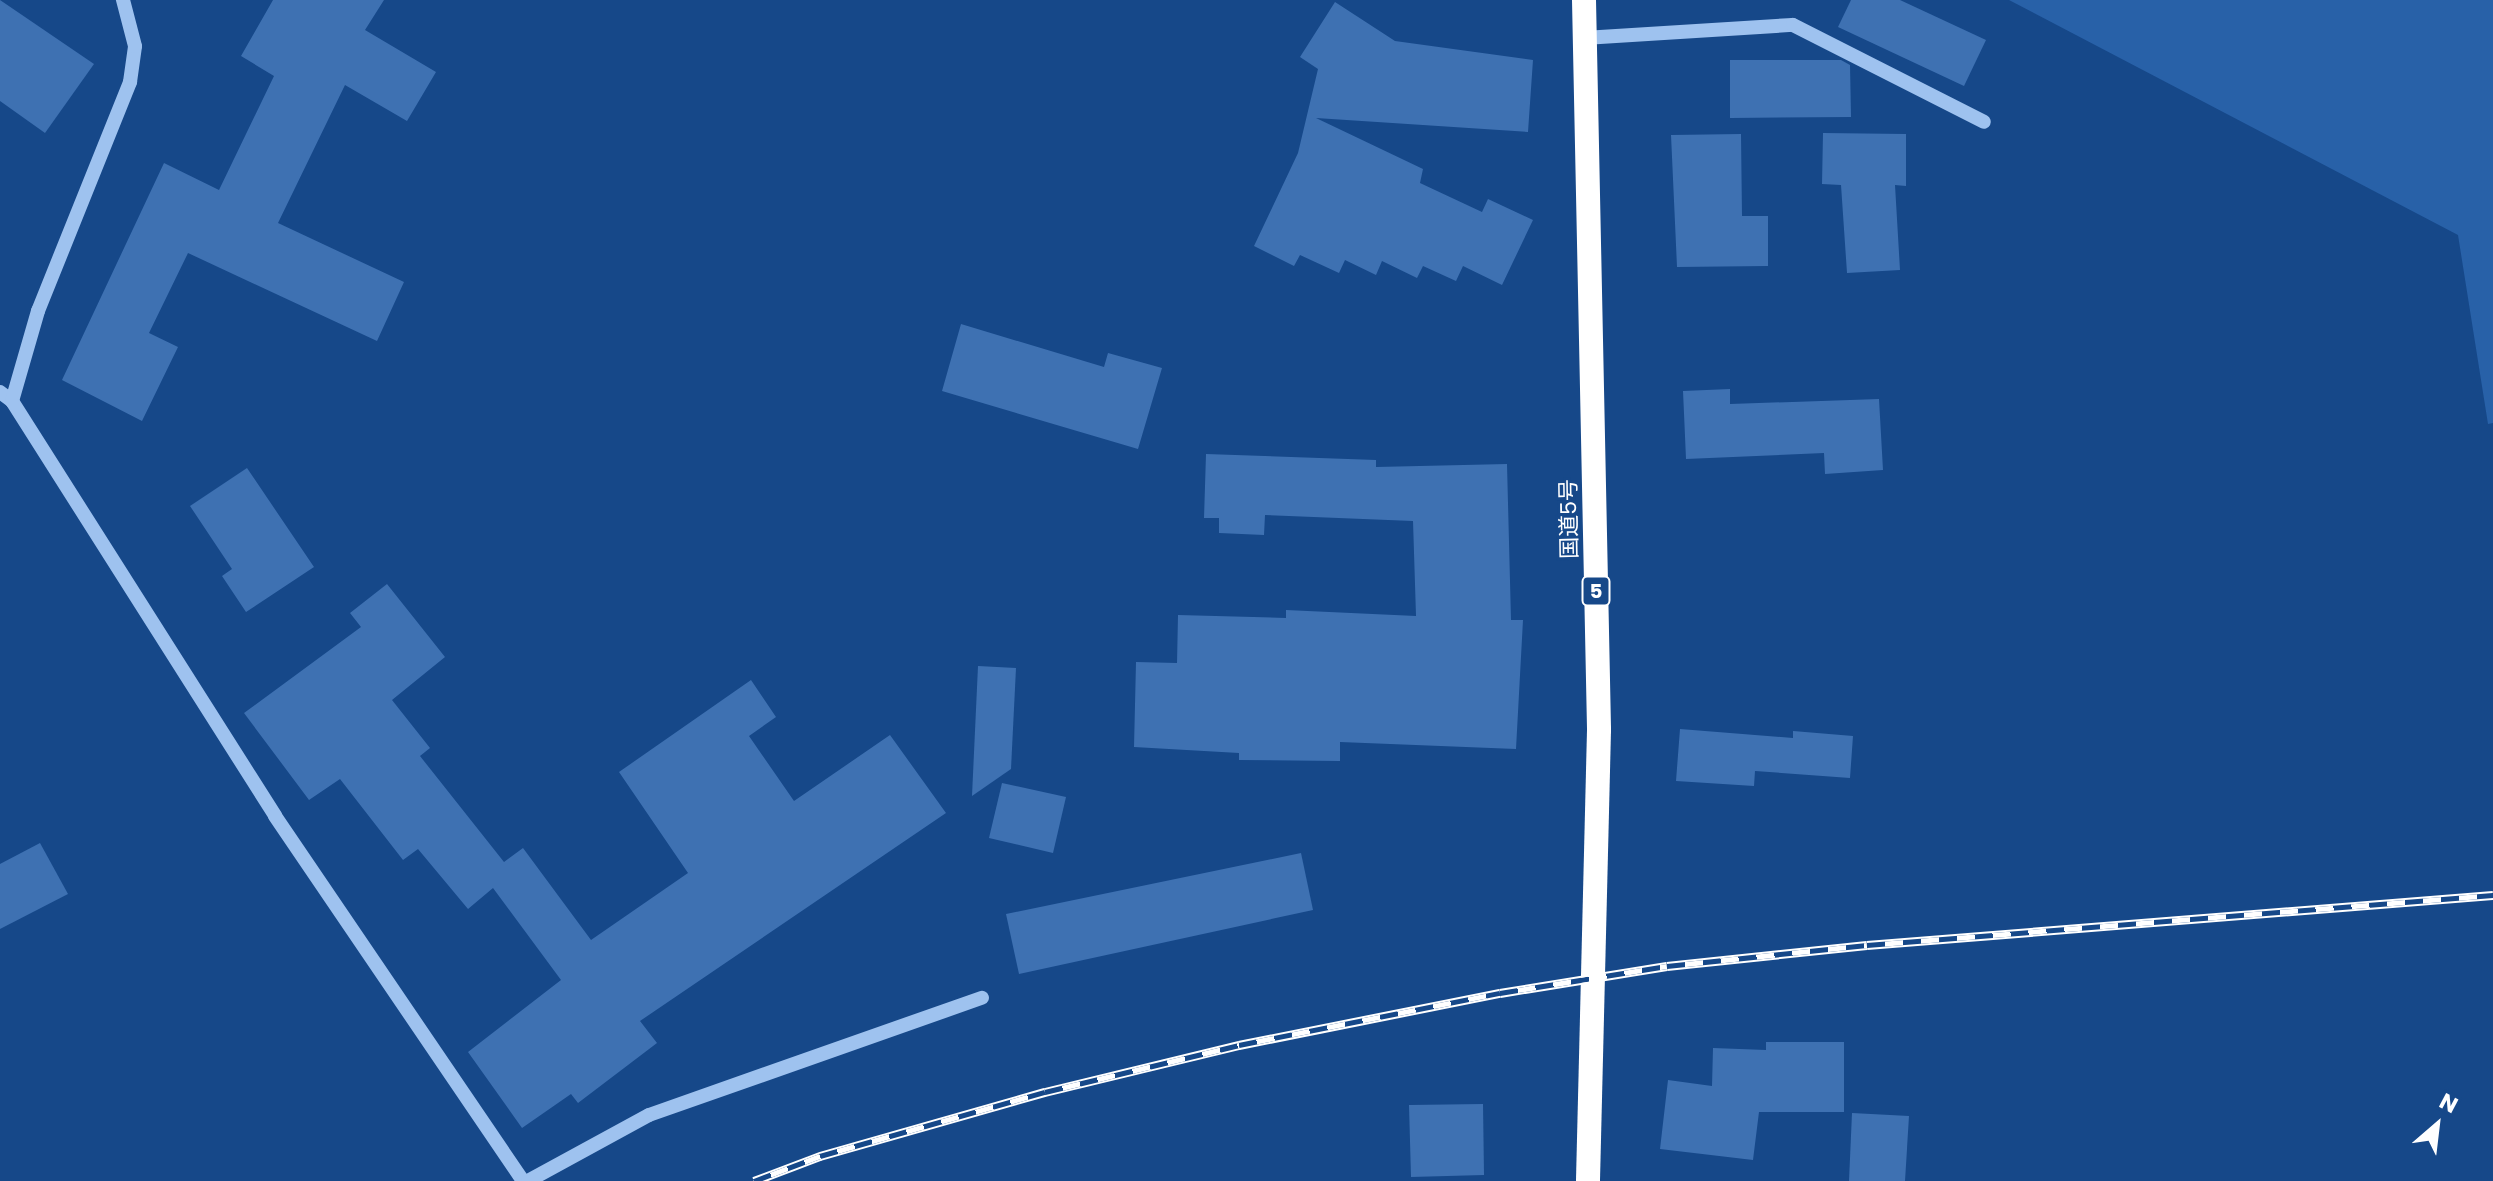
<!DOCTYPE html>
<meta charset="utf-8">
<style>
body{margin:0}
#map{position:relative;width:2493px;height:1181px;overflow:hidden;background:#164889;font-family:Poppins,"Noto Sans JP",sans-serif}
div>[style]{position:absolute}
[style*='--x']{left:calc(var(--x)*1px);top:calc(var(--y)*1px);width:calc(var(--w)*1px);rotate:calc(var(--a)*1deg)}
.green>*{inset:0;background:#2861a8}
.building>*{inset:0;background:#3e71b2}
.minor>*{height:14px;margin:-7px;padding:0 7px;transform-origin:7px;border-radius:7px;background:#9ec2ef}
.highway>*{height:24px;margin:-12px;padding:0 12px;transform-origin:12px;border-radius:12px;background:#fff}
.rail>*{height:9px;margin-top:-4.5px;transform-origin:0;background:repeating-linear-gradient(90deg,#164889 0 18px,#fff 0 36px);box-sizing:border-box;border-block:2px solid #fff}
span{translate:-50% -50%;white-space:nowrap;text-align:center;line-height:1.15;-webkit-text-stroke:6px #164889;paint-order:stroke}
.shield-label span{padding:2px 6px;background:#164889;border:2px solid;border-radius:6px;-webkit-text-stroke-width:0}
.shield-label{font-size:20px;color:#fff;font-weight:700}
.street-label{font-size:22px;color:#fff}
.north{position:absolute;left:2397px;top:1085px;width:80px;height:80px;-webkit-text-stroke:6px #164889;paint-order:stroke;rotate:28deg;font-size:22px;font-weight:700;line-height:32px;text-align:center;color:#fff}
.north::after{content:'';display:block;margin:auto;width:28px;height:36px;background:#fff;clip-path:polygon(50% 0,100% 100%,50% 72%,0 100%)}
</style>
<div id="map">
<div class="green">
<div style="clip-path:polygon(2009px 0,2493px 0,2493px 423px,2488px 424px,2458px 235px)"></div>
</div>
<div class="building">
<div style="clip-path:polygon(0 0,94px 64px,45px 133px,0 101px)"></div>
<div style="clip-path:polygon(273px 0,384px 0,365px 30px,436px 72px,407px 121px,345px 85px,278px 223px,404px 282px,377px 341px,188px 253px,149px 333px,178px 347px,142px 421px,62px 380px,164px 163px,219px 190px,274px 76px,241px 56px)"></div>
<div style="clip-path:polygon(1851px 0,1900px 0,1986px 40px,1964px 86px,1838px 27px)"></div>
<div style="clip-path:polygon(1335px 2px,1395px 41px,1533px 60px,1528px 132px,1316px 118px,1423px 169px,1420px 183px,1482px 212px,1488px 199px,1533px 220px,1502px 285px,1463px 266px,1456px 281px,1423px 266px,1417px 278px,1382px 261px,1376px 275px,1345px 260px,1339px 273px,1300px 255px,1294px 266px,1254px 246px,1298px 153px,1318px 69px,1300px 57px)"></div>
<div style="clip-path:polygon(1730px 60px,1841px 60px,1850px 65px,1851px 117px,1730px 118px)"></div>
<div style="clip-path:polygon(1823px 133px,1906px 134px,1906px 186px,1895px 185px,1900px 270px,1847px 273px,1841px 185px,1822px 184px)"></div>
<div style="clip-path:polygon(1741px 134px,1742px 216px,1768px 216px,1768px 266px,1677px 267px,1671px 135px)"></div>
<div style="clip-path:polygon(961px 324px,1104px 367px,1108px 353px,1162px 368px,1138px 449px,942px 391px)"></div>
<div style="clip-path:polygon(1730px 389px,1730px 404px,1879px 399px,1883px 470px,1825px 474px,1824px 453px,1686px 459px,1683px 391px)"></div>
<div style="clip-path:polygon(1206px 454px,1376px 460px,1376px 467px,1507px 464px,1511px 620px,1523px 620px,1516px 749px,1340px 742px,1340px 761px,1239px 760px,1239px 753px,1134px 747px,1136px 662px,1177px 663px,1178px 615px,1286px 618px,1286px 610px,1416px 616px,1413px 521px,1265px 515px,1264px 535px,1219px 533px,1219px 518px,1204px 518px)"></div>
<div style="clip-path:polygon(247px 468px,314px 567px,246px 612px,222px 576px,232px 569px,190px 506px)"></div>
<div style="clip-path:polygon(387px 584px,445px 657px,392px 700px,430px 748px,420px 756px,504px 862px,523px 848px,591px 940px,688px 873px,619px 772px,751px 680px,776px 717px,749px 736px,794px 801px,890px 735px,946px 813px,640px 1021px,657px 1043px,578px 1103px,571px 1094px,522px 1128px,468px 1052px,561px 980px,493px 888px,468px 909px,418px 849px,403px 860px,340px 779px,309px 800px,244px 713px,361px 627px,350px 613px)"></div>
<div style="clip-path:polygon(978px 666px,1016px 668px,1011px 769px,972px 796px)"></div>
<div style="clip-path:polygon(1680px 729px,1793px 738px,1793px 731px,1853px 736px,1850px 778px,1755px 771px,1754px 786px,1676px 781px)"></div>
<div style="clip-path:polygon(1002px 783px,1066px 797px,1053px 853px,989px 838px)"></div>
<div style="clip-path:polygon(40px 843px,68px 894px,0 929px,0 864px)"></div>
<div style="clip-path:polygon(1301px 853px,1313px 910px,1019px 974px,1006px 914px)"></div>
<div style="clip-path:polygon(1766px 1042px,1844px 1042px,1844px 1112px,1759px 1112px,1753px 1160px,1660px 1149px,1668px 1080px,1712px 1086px,1713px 1048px,1766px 1050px)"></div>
<div style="clip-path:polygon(1483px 1104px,1484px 1175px,1411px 1177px,1409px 1105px)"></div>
<div style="clip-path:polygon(1852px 1113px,1909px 1116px,1905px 1181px,1849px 1181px)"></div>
</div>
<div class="minor">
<div style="--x:1584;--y:38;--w:209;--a:-3.6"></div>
<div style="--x:1793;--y:25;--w:214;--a:26.9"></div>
<div style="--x:0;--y:392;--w:15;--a:37"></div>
<div style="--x:12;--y:401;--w:491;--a:57.6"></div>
<div style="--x:275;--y:816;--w:441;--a:55.8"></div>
<div style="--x:12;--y:401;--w:94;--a:-73.9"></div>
<div style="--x:38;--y:311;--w:247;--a:-68.1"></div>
<div style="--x:130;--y:82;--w:36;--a:-82"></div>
<div style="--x:135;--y:46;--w:48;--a:-104.6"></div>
<div style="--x:528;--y:1181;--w:138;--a:-28.6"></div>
<div style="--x:649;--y:1115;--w:353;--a:-19.4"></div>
</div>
<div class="highway">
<div style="--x:1584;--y:0;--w:730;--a:88.82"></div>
<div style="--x:1599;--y:730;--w:451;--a:91.4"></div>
</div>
<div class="rail">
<div style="--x:754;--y:1181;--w:71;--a:-20.7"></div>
<div style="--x:820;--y:1156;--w:234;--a:-15.9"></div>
<div style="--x:1045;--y:1092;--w:200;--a:-13.6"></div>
<div style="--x:1239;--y:1045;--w:266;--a:-11.3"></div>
<div style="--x:1500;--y:993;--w:169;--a:-9.2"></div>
<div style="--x:1667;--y:966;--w:201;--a:-6"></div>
<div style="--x:1867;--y:945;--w:628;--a:-4.57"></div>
</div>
<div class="shield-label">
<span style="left:1596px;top:591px">5</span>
</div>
<div class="street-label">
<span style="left:1569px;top:519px;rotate:-91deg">国道5号</span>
</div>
<div class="north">N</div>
</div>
